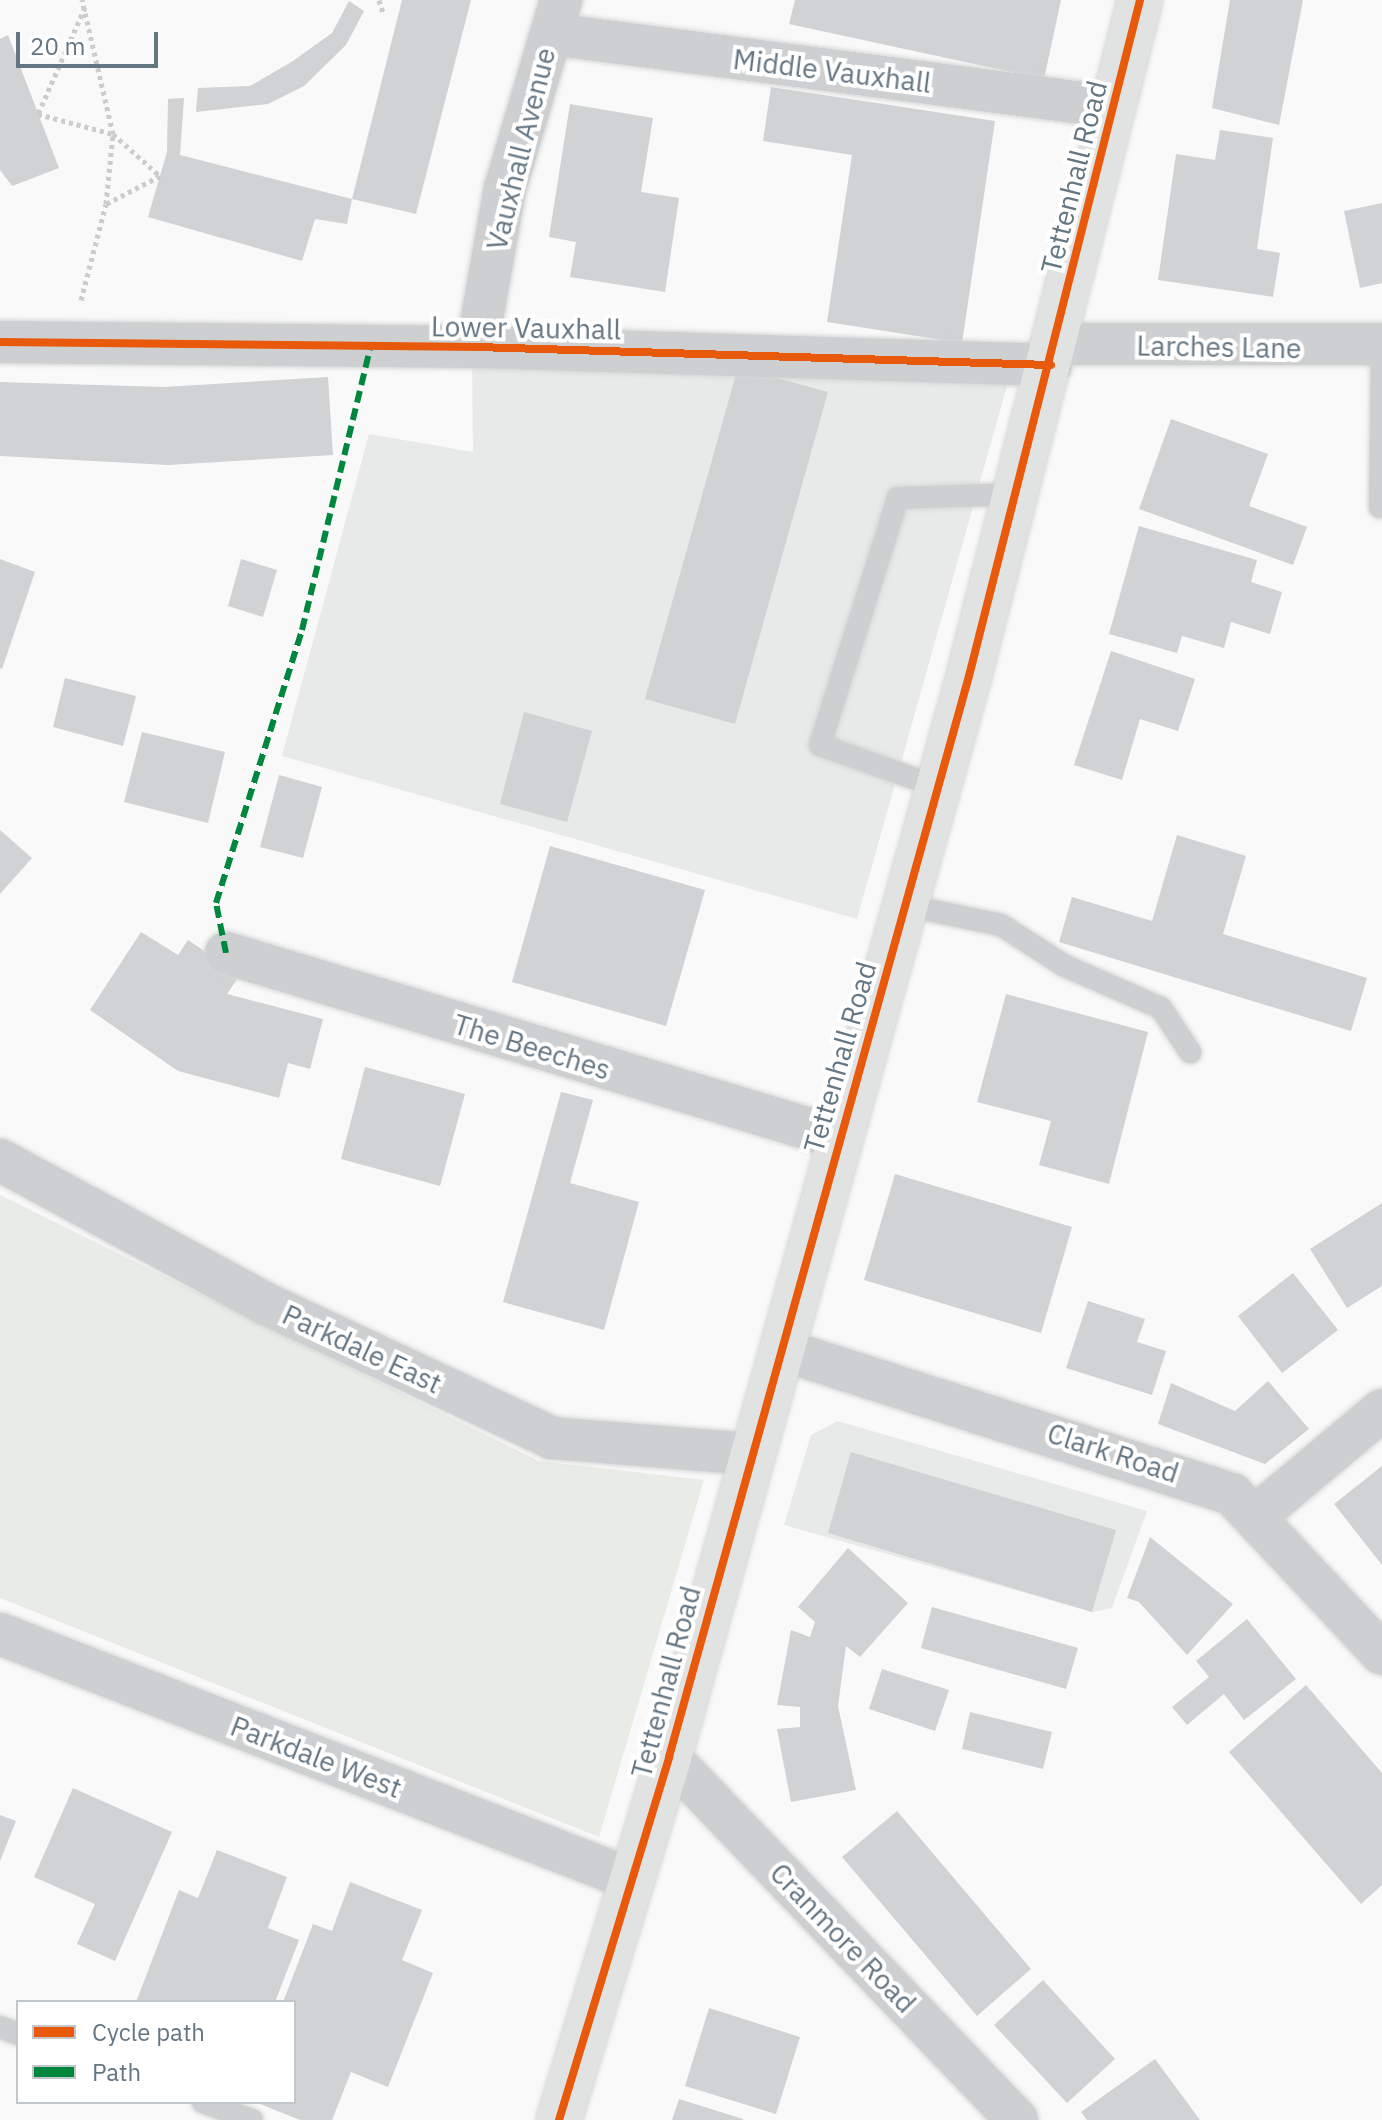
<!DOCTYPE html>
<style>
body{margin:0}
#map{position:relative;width:1382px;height:2120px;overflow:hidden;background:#f9f9f9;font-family:"IBM Plex Sans",sans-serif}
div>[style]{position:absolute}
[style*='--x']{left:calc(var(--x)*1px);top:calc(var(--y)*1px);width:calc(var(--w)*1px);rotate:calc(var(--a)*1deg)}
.built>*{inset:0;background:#e8e9e9}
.green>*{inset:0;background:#e8ebe6}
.building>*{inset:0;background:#d0d2d3}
.path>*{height:5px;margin-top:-2.5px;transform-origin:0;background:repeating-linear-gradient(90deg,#cbcccd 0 4px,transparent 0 8px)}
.roads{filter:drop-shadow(0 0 2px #d5d6d6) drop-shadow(0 0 2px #d5d6d6)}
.service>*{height:22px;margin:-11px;padding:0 11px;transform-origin:11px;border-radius:11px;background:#cecfd0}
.minor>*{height:42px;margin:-21px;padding:0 21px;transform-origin:21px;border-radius:21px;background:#cecfd0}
.trunk>*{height:44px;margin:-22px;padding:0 22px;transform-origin:22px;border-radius:22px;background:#e1e2e2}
.quiet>*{height:6px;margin-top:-3px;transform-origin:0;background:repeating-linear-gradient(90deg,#00873e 0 12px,transparent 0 18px)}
.cycleway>*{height:8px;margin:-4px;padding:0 4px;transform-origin:4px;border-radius:4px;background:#e8590c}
span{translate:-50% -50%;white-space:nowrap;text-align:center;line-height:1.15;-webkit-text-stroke:8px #fff;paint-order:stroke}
.street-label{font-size:28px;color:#657683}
.legend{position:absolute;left:16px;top:2000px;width:280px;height:104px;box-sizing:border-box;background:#fff;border:2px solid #c1c8cd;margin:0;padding:10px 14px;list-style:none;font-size:24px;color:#657683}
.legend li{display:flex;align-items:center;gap:16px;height:40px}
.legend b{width:40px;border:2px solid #c1c8cd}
.scale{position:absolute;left:16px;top:32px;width:142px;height:36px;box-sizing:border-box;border:4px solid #657683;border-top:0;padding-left:10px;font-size:24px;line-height:28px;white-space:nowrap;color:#657683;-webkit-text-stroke:6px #fff;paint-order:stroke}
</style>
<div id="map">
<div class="built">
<div style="clip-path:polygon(472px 361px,1010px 375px,857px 919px,282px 756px,369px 434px,473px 452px)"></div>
<div style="clip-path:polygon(838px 1421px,1147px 1511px,1112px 1608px,1092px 1612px,784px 1525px,811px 1435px)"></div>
</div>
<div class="green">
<div style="clip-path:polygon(0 1195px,539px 1461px,704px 1480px,599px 1837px,0 1598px)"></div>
</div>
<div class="building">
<div style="clip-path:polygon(402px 0,471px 0,416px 214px,352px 199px)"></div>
<div style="clip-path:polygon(795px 0,1061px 0,1044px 79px,789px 24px)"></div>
<div style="clip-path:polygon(1230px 0,1303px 0,1279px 125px,1212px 108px)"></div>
<div style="clip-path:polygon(349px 1px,364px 11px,346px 45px,304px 86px,268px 104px,196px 112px,198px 88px,250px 86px,293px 61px,332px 33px)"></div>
<div style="clip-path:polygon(8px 35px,59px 168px,12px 186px,0 170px,0 39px)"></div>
<div style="clip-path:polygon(771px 87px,995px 121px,962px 343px,827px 322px,852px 155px,763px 141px)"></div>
<div style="clip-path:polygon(184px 98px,180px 155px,352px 199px,347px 224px,315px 219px,302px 261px,148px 217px,167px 152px,168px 99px)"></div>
<div style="clip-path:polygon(570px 104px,653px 118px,641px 192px,679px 198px,665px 292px,570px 277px,576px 242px,549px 237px)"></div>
<div style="clip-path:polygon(1220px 130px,1273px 138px,1257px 249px,1280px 253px,1273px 297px,1158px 280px,1176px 154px,1215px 160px)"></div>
<div style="clip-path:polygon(1382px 203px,1382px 283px,1360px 288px,1344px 211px)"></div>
<div style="clip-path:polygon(738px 367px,828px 392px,735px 724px,645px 699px)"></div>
<div style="clip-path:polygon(328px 377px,333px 455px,168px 465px,0 456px,0 382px,164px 387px)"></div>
<div style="clip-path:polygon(1171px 419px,1268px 454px,1249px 506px,1307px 527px,1293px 565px,1139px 509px)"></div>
<div style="clip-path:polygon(1139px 526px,1257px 560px,1251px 582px,1282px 592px,1270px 634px,1231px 622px,1224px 648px,1182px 636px,1177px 653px,1109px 634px)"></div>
<div style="clip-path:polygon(0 559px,35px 572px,2px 669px,0 668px)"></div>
<div style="clip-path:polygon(241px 559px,277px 570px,263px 617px,228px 606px)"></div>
<div style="clip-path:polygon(1111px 651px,1195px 679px,1178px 731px,1140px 719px,1122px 780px,1074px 765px)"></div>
<div style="clip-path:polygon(65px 678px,136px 696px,123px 746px,53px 727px)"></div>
<div style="clip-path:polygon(524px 712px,592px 731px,567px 822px,500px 804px)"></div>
<div style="clip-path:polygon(142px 732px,225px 752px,208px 823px,124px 802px)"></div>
<div style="clip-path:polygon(279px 775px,322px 787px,303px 858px,260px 847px)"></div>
<div style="clip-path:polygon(0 830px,32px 858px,0 894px)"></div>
<div style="clip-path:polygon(1177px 835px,1246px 856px,1223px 934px,1367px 978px,1351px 1031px,1059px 942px,1072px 897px,1152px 921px)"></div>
<div style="clip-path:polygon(550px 846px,705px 890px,666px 1026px,512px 982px)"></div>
<div style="clip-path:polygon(141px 932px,178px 955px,188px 940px,240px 975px,227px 994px,323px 1019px,310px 1069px,288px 1063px,279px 1098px,178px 1071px,90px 1010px)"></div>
<div style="clip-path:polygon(1006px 994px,1148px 1032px,1109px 1184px,1039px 1165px,1051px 1121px,977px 1102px)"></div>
<div style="clip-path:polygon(365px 1067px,465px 1094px,440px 1186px,341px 1159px)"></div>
<div style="clip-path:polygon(561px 1092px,593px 1100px,570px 1183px,639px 1202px,604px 1330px,503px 1302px)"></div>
<div style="clip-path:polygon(895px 1174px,1072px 1227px,1041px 1333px,864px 1280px)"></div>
<div style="clip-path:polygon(1382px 1203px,1382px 1286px,1347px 1308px,1310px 1249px)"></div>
<div style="clip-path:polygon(1293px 1273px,1338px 1330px,1282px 1373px,1238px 1316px)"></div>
<div style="clip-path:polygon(1088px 1301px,1145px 1319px,1137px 1342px,1166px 1351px,1152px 1395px,1066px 1368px)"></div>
<div style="clip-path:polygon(1268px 1381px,1309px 1429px,1265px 1464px,1158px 1424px,1171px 1383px,1235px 1411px)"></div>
<div style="clip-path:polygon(851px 1452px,1116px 1530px,1092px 1612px,828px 1533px)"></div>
<div style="clip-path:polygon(1382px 1466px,1382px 1565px,1334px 1504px)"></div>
<div style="clip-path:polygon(1150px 1537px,1233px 1604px,1187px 1655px,1139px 1602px,1127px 1598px)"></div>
<div style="clip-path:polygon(848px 1548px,908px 1603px,860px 1657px,846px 1646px,838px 1706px,856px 1790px,791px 1802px,777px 1729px,800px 1727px,800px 1707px,777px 1705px,791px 1630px,810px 1637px,815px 1622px,798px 1607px)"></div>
<div style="clip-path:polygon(932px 1607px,1078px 1648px,1066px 1689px,921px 1648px)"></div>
<div style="clip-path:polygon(1247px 1619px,1296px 1679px,1244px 1720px,1224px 1694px,1187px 1725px,1172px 1707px,1209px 1677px,1196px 1661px)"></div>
<div style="clip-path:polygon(882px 1669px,949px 1690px,935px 1731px,869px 1709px)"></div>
<div style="clip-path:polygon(1306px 1685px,1382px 1773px,1382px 1885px,1361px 1904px,1229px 1752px)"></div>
<div style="clip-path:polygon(970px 1712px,1052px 1732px,1043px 1769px,962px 1749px)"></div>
<div style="clip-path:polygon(73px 1788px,172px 1832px,115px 1961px,77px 1944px,95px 1904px,34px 1877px)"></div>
<div style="clip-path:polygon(897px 1811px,1031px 1969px,977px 2016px,842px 1857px)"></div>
<div style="clip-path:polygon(0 1815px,16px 1821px,0 1861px)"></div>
<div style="clip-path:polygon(217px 1850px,287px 1877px,268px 1928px,299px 1940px,275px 2002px,136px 2002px,179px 1890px,198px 1898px)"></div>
<div style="clip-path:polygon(350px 1882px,422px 1910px,402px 1960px,433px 1973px,388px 2087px,351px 2072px,332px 2120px,300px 2120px,255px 2102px,294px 2102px,294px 2002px,283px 2002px,313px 1924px,332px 1931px)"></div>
<div style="clip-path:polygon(1043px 1980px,1115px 2059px,1067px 2103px,994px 2025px)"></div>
<div style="clip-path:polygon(709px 2008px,800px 2037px,776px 2114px,685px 2086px)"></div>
<div style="clip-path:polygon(1155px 2059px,1200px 2120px,1087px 2120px,1081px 2112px)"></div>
<div style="clip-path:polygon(679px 2099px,743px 2119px,743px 2120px,672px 2120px)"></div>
</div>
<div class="path">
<div style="--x:379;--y:0;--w:13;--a:72"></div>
<div style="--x:85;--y:7;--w:117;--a:113.7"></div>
<div style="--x:38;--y:114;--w:78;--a:14.9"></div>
<div style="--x:113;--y:134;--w:63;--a:41.8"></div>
<div style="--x:160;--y:176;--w:61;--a:152.6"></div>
<div style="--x:81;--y:300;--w:99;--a:-75.4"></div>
<div style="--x:106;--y:204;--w:70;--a:-84.3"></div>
<div style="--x:113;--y:134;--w:138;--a:-103"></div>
</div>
<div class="roads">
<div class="service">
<div style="--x:1380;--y:507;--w:163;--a:-89.3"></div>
<div style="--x:938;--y:787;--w:125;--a:-160.4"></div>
<div style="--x:820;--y:745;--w:259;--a:-72.5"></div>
<div style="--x:898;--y:498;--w:118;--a:-1.9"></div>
<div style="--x:905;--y:905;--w:98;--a:11.8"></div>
<div style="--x:1001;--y:925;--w:74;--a:32.8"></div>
<div style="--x:1063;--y:965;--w:107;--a:23.7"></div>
<div style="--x:1161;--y:1008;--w:53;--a:56.6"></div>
<div style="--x:0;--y:2027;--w:19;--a:21"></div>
<div style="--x:203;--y:2102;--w:52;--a:20.2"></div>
</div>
<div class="minor">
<div style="--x:551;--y:34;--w:567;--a:7.4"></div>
<div style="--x:0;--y:342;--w:477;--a:0.6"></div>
<div style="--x:477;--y:347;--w:574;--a:1.8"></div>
<div style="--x:1056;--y:344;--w:326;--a:0"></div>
<div style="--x:477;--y:347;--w:160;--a:-80"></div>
<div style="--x:505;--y:189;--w:197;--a:-73.5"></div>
<div style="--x:226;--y:953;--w:640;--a:16.79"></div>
<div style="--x:0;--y:1160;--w:300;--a:28.4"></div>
<div style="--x:264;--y:1303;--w:318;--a:25.1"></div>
<div style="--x:552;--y:1438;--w:199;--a:4.6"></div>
<div style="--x:783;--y:1350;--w:472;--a:17.8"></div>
<div style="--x:1232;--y:1494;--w:219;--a:46.8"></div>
<div style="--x:1257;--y:1515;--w:163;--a:-40"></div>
<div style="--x:0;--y:1634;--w:679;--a:21.24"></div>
<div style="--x:669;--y:1757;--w:503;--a:46.21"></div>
</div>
<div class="trunk">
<div style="--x:559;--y:2120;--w:379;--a:-73.1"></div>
<div style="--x:669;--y:1757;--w:1122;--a:-74.49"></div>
<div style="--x:969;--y:676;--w:697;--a:-75.8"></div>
</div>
</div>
<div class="quiet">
<div style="--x:226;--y:953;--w:51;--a:-101.3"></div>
<div style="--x:216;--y:903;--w:286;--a:-72.5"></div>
<div style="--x:302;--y:630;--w:289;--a:-76.4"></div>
</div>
<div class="cycleway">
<div style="--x:0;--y:342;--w:477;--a:0.6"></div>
<div style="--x:477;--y:347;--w:574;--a:1.8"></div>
<div style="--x:559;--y:2120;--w:379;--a:-73.1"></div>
<div style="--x:669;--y:1757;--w:1122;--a:-74.49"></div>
<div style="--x:969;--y:676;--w:697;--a:-75.8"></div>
</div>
<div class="street-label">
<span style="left:832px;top:71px;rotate:7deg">Middle Vauxhall</span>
<span style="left:521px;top:149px;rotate:-76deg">Vauxhall Avenue</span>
<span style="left:1074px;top:177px;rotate:-76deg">Tettenhall Road</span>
<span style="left:526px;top:328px;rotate:1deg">Lower Vauxhall</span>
<span style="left:1219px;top:347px;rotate:1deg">Larches Lane</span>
<span style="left:532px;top:1047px;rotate:17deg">The Beeches</span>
<span style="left:840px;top:1057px;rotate:-74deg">Tettenhall Road</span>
<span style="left:362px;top:1349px;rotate:25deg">Parkdale East</span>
<span style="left:1113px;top:1453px;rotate:18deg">Clark Road</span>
<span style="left:666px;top:1682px;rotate:-75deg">Tettenhall Road</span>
<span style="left:316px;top:1757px;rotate:21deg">Parkdale West</span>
<span style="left:843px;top:1938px;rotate:46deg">Cranmore Road</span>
</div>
<ul class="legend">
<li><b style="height:10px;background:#e8590c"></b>Cycle path</li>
<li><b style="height:10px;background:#00873e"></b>Path</li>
</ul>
<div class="scale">20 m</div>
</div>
